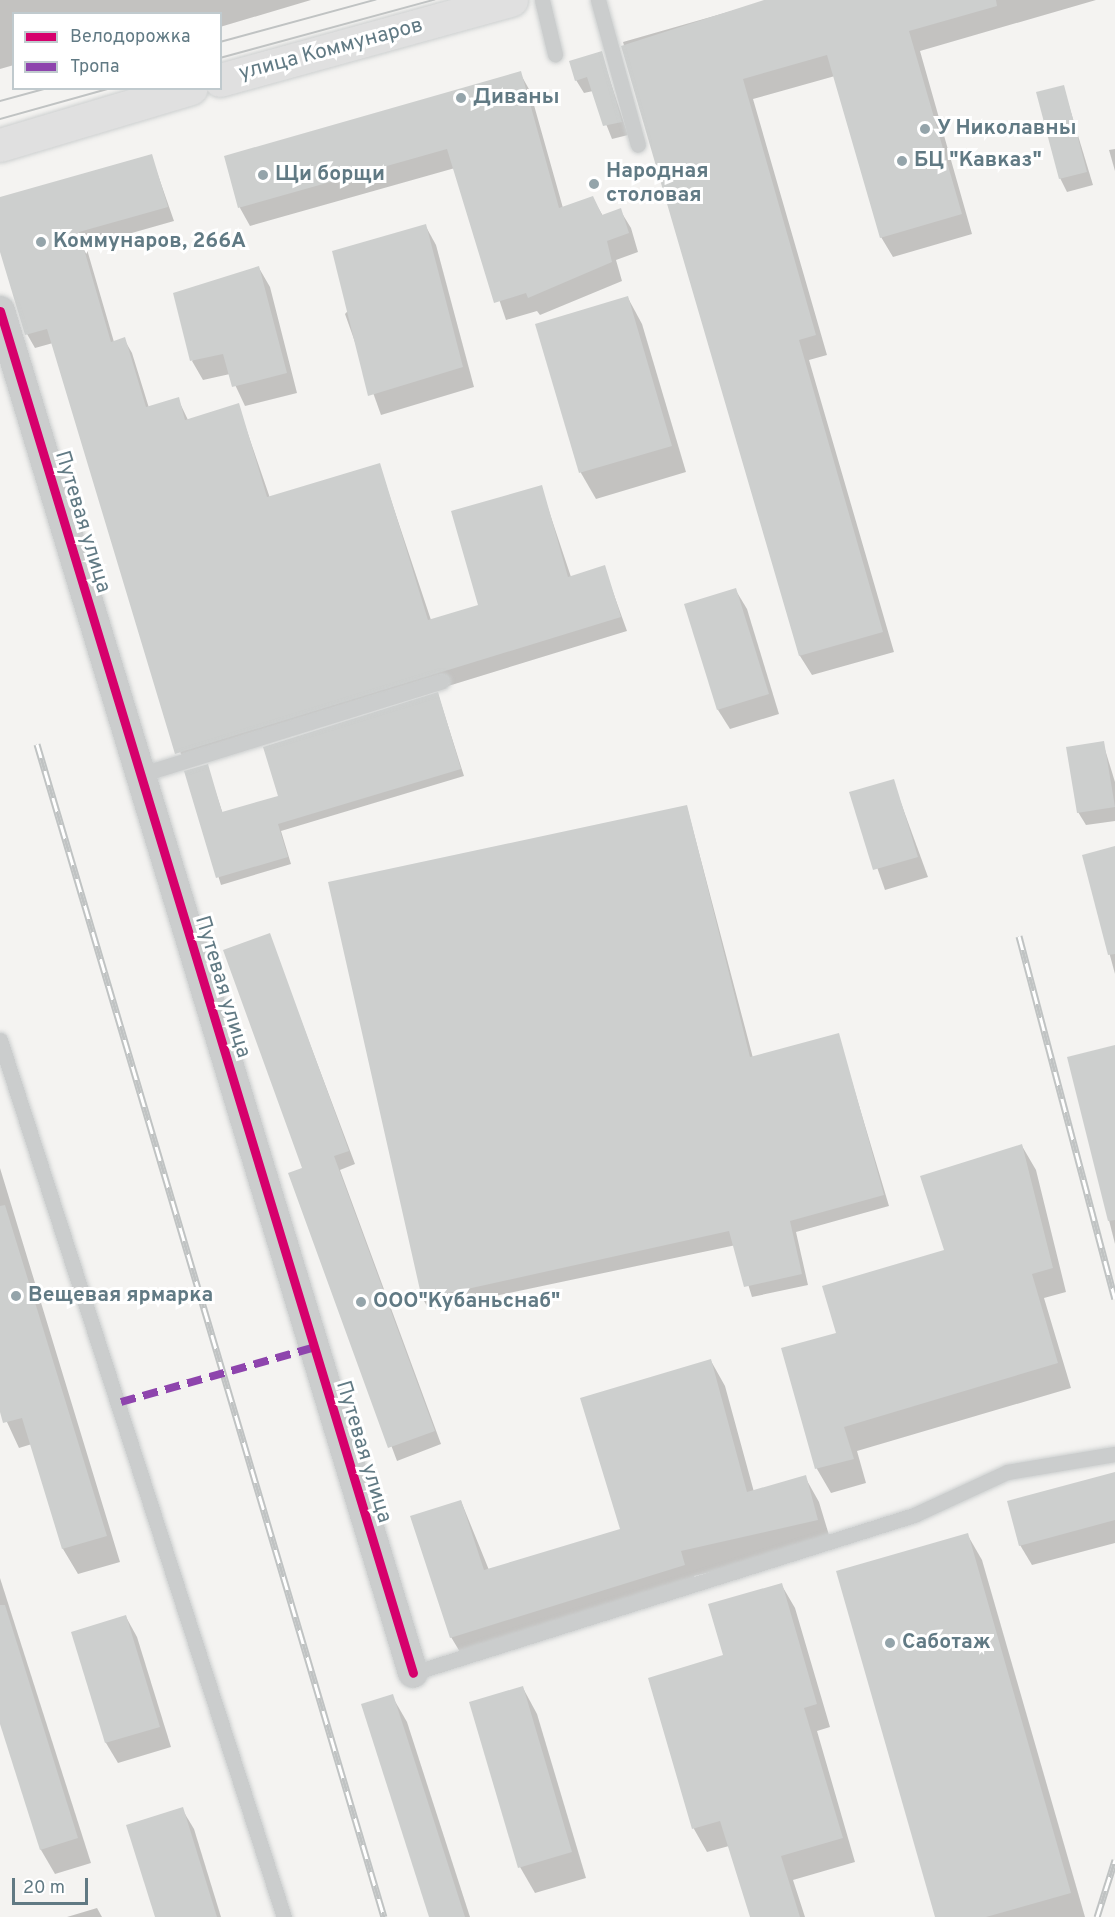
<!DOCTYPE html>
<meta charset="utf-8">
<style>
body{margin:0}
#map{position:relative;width:1115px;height:1917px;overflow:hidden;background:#f4f3f1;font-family:Overpass,sans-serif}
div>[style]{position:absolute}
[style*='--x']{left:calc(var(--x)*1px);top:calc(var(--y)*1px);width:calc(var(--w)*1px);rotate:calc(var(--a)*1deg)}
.shadow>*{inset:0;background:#0003}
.building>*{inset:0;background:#cdcfce}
.roads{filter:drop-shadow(0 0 2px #cdd0d0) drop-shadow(0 0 2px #cdd0d0)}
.service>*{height:15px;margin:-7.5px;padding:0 7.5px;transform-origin:7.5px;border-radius:7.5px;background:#cbcdcd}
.minor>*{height:30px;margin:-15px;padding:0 15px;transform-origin:15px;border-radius:15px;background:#cbcdcd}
.secondary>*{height:33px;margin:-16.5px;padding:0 16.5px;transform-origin:16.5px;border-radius:16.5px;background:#e0e0e0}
.tram>*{height:1.5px;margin:-0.75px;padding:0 0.75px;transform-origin:0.75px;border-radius:0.75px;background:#c0c3c3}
.rail>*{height:7px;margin-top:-3.5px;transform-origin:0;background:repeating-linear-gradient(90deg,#fff 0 14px,#c0c3c3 0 28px);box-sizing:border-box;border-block:2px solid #c0c3c3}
.quiet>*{height:8px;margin-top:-4px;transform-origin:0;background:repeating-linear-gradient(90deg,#8e44ad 0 15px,transparent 0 23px)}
.cycleway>*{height:9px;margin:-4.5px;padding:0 4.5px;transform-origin:4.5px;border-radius:4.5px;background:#d6006c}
.dots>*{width:16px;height:16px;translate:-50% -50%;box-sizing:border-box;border:3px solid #fff;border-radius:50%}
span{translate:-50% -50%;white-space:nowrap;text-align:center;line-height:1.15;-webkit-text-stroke:6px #fff;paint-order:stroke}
.street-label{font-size:21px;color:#617a84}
.poi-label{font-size:21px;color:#617a84;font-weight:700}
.left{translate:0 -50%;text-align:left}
.legend{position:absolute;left:12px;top:12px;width:210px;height:78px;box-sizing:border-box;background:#fff;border:2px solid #c0cace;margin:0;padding:8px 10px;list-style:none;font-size:18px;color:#617a84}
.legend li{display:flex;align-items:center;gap:12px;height:30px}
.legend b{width:30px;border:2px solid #c0cace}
.scale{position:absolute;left:12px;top:1878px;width:76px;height:27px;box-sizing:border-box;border:3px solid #617a84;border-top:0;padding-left:8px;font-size:18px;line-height:21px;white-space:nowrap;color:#617a84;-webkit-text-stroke:4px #fff;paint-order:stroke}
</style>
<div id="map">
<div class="shadow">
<div style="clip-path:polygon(0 0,311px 0,220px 27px,220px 14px,14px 14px,14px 65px,0 69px)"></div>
<div style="clip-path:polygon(770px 0,1096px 0,920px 51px,972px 234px,893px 257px,881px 237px,835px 76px,753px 99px,827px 355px,809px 360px,894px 652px,812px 675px,800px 656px,623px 42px)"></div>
<div style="clip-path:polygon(601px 53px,628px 135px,612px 139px,593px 91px,584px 93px,576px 80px)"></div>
<div style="clip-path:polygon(520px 73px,530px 91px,563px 208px,592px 197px,603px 216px,620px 210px,631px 228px,638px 252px,616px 260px,622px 281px,540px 315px,537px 311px,506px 320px,455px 168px,250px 226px,240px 208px,226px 157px)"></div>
<div style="clip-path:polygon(1063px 86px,1093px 185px,1067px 192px,1060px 178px)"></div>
<div style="clip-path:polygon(1115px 149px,1115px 171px,1109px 150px)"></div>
<div style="clip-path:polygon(151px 155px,174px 221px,86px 246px,114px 342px,124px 339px,132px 353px,149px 408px,178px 399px,188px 420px,238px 405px,270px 498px,379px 464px,431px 620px,480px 606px,541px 487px,571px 577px,604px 567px,627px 631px,185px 767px,53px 343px,35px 348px,27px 334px,0 245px,0 198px)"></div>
<div style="clip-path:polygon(425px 225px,436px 245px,474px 387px,381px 415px,345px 314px)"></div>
<div style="clip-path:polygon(259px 268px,270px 287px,297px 393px,245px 406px,230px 374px,203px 380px,192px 361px)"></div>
<div style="clip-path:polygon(628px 298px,642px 324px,686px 472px,596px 499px,581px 473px,537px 325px)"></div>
<div style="clip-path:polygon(735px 589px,747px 609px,779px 714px,730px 729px,718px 710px)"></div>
<div style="clip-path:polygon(438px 694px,464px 776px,281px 831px,291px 864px,221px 885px,186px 772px,207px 766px,223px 814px,280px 797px)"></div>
<div style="clip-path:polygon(1103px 743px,1115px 782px,1115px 821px,1086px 825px,1078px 812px)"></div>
<div style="clip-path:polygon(893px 781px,928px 877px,885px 890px,851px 793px)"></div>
<div style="clip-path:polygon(687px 807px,753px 1058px,838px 1035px,889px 1206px,796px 1232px,808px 1285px,752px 1297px,736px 1245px,429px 1310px,423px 1299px)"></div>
<div style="clip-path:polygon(1115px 848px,1115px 974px,1083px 856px)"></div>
<div style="clip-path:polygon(269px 935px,355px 1164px,340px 1170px,441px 1444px,397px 1461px,290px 1174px,304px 1169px)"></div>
<div style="clip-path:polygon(1115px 1047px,1115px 1244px,1068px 1058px)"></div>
<div style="clip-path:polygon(1022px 1146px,1036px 1170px,1066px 1292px,1044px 1298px,1071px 1388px,857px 1451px,866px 1483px,831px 1493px,817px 1469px,783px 1350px,838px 1334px,945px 1252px)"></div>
<div style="clip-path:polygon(0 1168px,120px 1562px,78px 1574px,63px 1549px,32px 1444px,19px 1448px,0 1407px)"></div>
<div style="clip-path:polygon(711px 1361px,725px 1386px,754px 1492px,805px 1477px,819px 1502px,832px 1545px,694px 1576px,698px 1590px,466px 1662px,451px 1637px,461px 1501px,489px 1570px,622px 1530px)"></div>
<div style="clip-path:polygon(1115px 1475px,1115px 1543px,1032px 1565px,1020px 1545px)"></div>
<div style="clip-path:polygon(967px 1534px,982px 1560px,1085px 1917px,937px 1917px)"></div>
<div style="clip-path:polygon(0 1578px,91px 1863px,55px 1874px,41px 1850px,0 1719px)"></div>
<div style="clip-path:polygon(781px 1584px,795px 1608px,830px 1727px,817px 1731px,855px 1862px,793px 1880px,805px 1917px,751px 1917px,729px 1846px,707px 1852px,694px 1829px,649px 1679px,725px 1656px)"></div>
<div style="clip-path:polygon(126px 1617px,137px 1637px,171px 1747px,118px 1763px,106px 1743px,73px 1633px)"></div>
<div style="clip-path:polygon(523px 1688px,537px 1714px,586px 1878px,535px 1893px,520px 1867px)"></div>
<div style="clip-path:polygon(392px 1696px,407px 1722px,470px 1917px,431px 1917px)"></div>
<div style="clip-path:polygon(182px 1809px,194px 1829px,221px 1917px,156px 1917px)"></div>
<div style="clip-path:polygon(97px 1908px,102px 1917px,67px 1917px)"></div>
</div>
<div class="building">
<div style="clip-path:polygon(764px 0,996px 0,997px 6px,909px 31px,962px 214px,880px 238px,827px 55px,743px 79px,816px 335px,799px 340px,883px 632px,799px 656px,621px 46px)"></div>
<div style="clip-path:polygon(602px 51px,622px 122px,603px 126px,587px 77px,575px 81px,569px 61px)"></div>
<div style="clip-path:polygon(521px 71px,559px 208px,593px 196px,602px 215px,621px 208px,629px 233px,607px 241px,612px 262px,528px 298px,526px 293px,494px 303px,447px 149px,238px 208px,224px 156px)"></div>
<div style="clip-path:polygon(1064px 85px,1087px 172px,1059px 179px,1036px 92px)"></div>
<div style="clip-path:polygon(152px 154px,168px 207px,79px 232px,111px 342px,125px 337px,146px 407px,179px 397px,185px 420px,239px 403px,267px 497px,380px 463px,428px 620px,478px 605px,451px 511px,542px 485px,568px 577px,605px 565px,621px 617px,175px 754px,47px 329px,25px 335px,0 252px,0 197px)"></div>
<div style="clip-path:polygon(426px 224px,463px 367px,368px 396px,332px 251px)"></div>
<div style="clip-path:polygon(259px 266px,287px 373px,232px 387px,223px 354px,190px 361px,173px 293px)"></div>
<div style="clip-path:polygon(628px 296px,672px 446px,579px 473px,535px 324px)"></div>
<div style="clip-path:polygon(736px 588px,769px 694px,717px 710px,684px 604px)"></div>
<div style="clip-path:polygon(438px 692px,461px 769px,278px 824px,288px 857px,216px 878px,184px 771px,208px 764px,222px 812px,278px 796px,263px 747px)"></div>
<div style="clip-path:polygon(1104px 741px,1115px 807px,1077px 813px,1066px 747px)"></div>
<div style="clip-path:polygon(894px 779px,918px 857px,873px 870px,849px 792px)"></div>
<div style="clip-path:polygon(687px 805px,750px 1057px,839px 1033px,884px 1195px,790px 1221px,802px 1274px,744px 1287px,729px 1231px,422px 1299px,328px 882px)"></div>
<div style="clip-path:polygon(1115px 846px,1115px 954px,1108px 955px,1082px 855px)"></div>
<div style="clip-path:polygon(270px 933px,349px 1151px,334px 1156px,435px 1431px,388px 1448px,288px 1173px,302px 1168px,223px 950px)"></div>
<div style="clip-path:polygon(1115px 1045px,1115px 1220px,1108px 1221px,1067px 1057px)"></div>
<div style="clip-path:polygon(1022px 1144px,1053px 1268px,1032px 1274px,1058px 1363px,844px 1427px,854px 1459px,815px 1469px,781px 1348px,836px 1333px,822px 1286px,944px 1250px,920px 1176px)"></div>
<div style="clip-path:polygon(5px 1205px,107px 1536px,62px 1549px,22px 1418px,3px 1423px,0 1412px,0 1206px)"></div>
<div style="clip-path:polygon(711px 1359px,747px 1492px,806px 1475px,818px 1520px,681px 1551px,685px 1565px,450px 1638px,410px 1516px,461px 1500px,484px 1570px,620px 1529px,580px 1398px)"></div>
<div style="clip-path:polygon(1115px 1472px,1115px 1520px,1019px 1546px,1007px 1501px)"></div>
<div style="clip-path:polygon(968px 1533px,1071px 1893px,986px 1917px,935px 1917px,836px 1571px)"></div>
<div style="clip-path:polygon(782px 1583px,817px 1704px,804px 1708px,843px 1838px,781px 1856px,800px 1917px,750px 1917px,720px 1821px,692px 1829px,648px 1678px,723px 1655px,708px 1604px)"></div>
<div style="clip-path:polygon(0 1605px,5px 1605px,78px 1838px,40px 1850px,0 1724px)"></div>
<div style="clip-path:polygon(126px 1615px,160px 1727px,105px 1743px,71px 1632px)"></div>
<div style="clip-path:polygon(523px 1686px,572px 1852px,518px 1868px,469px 1702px)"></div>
<div style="clip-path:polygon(393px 1694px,465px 1917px,429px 1917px,361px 1704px)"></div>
<div style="clip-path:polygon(183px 1807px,217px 1917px,155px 1917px,126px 1825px)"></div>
</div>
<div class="roads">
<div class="service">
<div style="--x:542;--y:0;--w:56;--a:76.5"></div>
<div style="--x:598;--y:0;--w:150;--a:74.6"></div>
<div style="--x:139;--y:775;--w:317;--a:-17.2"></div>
<div style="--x:0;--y:1040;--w:922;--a:72.06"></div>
<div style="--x:413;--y:1673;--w:525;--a:-17.5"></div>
<div style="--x:914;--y:1515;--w:102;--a:-24.8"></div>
<div style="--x:1007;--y:1472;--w:109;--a:-9.5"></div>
</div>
<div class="minor">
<div style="--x:0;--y:311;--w:1423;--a:73.13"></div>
</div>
<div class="secondary">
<div style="--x:220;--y:80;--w:302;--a:-15.4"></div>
<div style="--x:0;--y:145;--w:199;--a:-16.6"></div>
</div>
</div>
<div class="tram">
<div style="--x:220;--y:42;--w:161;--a:-15.2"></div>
<div style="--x:220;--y:58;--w:222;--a:-15.2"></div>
<div style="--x:0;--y:101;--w:50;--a:-15.2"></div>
<div style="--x:0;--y:119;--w:115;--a:-15.6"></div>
</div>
<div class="rail">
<div style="--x:37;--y:744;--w:1223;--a:73.52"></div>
<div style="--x:1019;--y:936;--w:375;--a:75.2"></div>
<div style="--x:1097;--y:1917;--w:60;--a:-72.5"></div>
</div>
<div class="quiet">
<div style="--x:121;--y:1402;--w:198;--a:-15.8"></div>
</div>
<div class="cycleway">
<div style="--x:0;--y:311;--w:1423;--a:73.13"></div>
</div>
<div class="dots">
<div style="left:461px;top:98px;background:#94a4aa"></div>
<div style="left:925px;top:129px;background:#94a4aa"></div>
<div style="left:902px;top:161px;background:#94a4aa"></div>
<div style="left:263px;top:175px;background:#94a4aa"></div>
<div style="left:594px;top:184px;background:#94a4aa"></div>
<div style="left:41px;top:242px;background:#94a4aa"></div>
<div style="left:16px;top:1296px;background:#94a4aa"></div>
<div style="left:361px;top:1302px;background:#94a4aa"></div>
<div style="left:890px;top:1643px;background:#94a4aa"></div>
</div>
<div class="street-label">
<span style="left:331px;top:50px;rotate:-15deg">улица Коммунаров</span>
<span style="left:82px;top:522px;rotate:73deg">Путевая улица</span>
<span style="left:222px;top:987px;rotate:73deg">Путевая улица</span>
<span style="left:363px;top:1452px;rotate:73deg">Путевая улица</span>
</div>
<div class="poi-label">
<span class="left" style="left:473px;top:98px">Диваны</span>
<span class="left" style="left:937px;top:129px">У Николавны</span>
<span class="left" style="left:914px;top:161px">БЦ "Кавказ"</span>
<span class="left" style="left:606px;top:184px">Народная<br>столовая</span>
<span class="left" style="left:275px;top:175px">Щи борщи</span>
<span class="left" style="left:53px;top:242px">Коммунаров, 266А</span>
<span class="left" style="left:28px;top:1296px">Вещевая ярмарка</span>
<span class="left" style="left:373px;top:1302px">ООО"Кубаньснаб"</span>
<span class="left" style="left:902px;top:1643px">Саботаж</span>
</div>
<ul class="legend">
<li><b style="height:8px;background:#d6006c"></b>Велодорожка</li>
<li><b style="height:8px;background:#8e44ad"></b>Тропа</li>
</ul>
<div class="scale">20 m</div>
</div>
